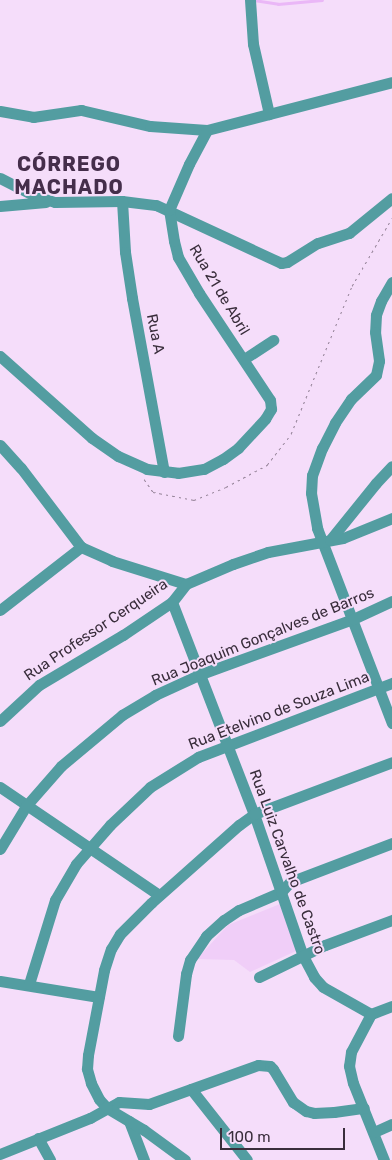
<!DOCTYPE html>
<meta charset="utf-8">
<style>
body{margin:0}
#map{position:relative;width:392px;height:1160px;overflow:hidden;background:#f5ddfa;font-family:Rubik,sans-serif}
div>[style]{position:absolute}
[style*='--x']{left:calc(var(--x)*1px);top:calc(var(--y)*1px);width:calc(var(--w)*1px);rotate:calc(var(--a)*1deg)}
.built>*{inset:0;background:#f0cef8}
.stream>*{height:2.5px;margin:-1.25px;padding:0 1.25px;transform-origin:1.25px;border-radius:1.25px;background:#eab7f7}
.path>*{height:1px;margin-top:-0.5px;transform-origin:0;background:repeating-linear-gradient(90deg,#968499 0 2.5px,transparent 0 6.5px)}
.minor>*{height:11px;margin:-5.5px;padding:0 5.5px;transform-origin:5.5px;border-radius:5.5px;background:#539da1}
span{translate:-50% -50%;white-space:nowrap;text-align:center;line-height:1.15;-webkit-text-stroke:4px #f5ddfa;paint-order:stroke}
.street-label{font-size:15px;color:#392d3b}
.district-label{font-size:20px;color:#452e4b;font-weight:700;letter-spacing:1px}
.scale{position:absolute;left:220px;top:1128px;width:125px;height:22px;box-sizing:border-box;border:2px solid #392d3b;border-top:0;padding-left:6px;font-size:15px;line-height:18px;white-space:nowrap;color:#392d3b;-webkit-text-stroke:4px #f5ddfa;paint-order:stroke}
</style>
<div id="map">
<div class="built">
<div style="clip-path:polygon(280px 904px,296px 951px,250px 972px,234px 960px,197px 959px,228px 925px)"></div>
</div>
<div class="stream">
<div style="--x:254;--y:0;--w:24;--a:9"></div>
<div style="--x:278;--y:4;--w:44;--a:-5.2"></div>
</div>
<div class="path">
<div style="--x:144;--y:479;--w:16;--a:55"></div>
<div style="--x:153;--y:492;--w:42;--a:11"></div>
<div style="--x:194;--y:500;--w:35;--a:-22"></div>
<div style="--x:226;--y:487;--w:47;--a:-28.2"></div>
<div style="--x:267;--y:465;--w:39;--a:-52"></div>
<div style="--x:291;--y:434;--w:160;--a:-67.6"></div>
<div style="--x:352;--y:286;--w:79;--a:-59.5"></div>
</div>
<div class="minor">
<div style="--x:250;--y:0;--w:44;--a:86.1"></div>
<div style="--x:253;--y:44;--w:72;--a:77.1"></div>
<div style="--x:0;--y:111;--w:34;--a:10"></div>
<div style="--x:33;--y:117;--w:49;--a:-8.3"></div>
<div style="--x:81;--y:110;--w:71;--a:13.1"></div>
<div style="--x:150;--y:126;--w:57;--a:4"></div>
<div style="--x:207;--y:130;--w:191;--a:-14.5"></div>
<div style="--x:0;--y:178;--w:37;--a:27"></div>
<div style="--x:33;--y:195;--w:23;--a:18"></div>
<div style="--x:55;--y:202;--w:67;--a:-0.9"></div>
<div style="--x:122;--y:201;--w:34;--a:7"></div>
<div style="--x:156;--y:205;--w:138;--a:24.9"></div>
<div style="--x:281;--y:263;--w:6;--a:-9"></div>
<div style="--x:287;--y:262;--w:36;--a:-32"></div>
<div style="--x:318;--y:243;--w:33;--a:-18"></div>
<div style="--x:349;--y:233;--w:55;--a:-39.1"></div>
<div style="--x:122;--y:201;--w:51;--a:86.6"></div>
<div style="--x:125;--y:252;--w:47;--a:81.3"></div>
<div style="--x:132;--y:298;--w:177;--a:79.6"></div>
<div style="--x:0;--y:206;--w:46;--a:-5"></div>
<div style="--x:392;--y:282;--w:22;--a:120"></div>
<div style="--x:381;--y:301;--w:15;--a:110"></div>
<div style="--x:376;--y:315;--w:17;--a:93"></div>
<div style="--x:375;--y:332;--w:29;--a:82"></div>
<div style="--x:379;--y:361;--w:14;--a:102"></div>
<div style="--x:376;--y:375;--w:35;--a:136"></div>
<div style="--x:351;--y:399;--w:29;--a:124"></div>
<div style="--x:335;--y:423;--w:28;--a:117"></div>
<div style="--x:322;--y:448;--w:29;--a:110"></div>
<div style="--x:312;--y:475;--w:18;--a:93"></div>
<div style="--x:311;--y:493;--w:36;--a:80"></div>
<div style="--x:317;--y:528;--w:209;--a:69"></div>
<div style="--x:0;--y:356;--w:123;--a:41.7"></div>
<div style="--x:92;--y:438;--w:32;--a:35"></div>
<div style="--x:118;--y:456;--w:32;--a:24"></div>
<div style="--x:147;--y:469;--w:31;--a:7"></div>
<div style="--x:178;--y:473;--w:26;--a:-9"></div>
<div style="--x:204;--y:469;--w:21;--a:-28"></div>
<div style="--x:223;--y:459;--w:19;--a:-36"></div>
<div style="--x:238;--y:448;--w:40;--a:-47"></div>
<div style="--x:265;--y:419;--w:12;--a:-59"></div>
<div style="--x:271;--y:409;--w:9;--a:-96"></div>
<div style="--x:270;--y:400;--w:128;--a:-123.6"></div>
<div style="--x:199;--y:293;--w:42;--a:-120.3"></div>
<div style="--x:178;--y:257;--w:16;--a:-104"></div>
<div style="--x:174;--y:241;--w:31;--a:-99"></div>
<div style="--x:169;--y:210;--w:50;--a:-66.5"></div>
<div style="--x:189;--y:164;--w:38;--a:-62"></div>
<div style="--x:244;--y:359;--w:35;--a:-33"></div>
<div style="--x:0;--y:445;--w:31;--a:48"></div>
<div style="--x:21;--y:468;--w:99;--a:52.8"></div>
<div style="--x:81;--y:547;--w:34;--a:24"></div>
<div style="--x:112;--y:561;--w:77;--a:17.3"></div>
<div style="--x:186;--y:584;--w:51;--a:-23.1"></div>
<div style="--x:233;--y:564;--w:37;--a:-19"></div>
<div style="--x:268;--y:552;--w:76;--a:-10.6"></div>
<div style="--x:343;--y:538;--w:53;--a:-22.2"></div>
<div style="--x:330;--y:540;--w:73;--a:-51.1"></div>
<div style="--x:376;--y:483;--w:23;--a:-47"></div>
<div style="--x:172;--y:602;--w:227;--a:68.9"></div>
<div style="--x:254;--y:814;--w:150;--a:71"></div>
<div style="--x:303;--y:956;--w:24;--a:62"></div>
<div style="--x:314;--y:977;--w:13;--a:48"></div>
<div style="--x:323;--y:987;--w:55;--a:29.4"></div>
<div style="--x:0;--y:610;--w:103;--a:-37.9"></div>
<div style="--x:0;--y:721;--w:53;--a:-42.7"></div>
<div style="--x:39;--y:685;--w:98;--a:-30.8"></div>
<div style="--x:123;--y:635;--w:59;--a:-34"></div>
<div style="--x:172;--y:602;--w:23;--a:-52"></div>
<div style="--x:0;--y:787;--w:192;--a:34.2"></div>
<div style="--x:0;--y:849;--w:50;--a:-58.8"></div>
<div style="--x:26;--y:806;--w:53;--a:-48.8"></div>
<div style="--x:61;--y:766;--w:80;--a:-39.9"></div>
<div style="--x:122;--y:715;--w:39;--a:-31"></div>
<div style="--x:155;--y:695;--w:51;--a:-24.5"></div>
<div style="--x:201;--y:674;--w:162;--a:-19.9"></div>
<div style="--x:353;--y:619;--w:43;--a:-24.8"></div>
<div style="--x:259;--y:977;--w:73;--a:-25.9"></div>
<div style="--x:325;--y:945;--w:72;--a:-20.5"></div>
<div style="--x:0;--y:981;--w:100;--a:9.2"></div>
<div style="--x:29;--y:984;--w:88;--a:-72.8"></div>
<div style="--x:55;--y:900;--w:42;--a:-59.7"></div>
<div style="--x:76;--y:864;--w:52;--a:-48.9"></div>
<div style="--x:110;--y:825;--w:55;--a:-43.5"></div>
<div style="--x:150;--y:787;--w:57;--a:-32"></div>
<div style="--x:198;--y:757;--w:208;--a:-20.9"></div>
<div style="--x:371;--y:1014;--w:43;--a:117.8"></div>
<div style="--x:351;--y:1052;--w:14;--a:98"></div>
<div style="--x:349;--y:1066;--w:17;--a:77"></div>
<div style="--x:353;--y:1083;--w:83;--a:68.1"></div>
<div style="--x:371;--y:1014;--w:22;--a:-21"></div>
<div style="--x:178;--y:1036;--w:63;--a:-82.6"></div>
<div style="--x:186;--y:974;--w:15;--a:-74"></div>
<div style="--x:190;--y:960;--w:29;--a:-56"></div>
<div style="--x:206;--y:936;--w:24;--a:-42"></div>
<div style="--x:224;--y:920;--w:18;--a:-34"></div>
<div style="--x:239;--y:910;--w:46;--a:-23.2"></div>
<div style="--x:281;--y:892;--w:13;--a:-48"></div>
<div style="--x:290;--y:882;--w:109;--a:-20.9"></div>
<div style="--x:191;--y:1089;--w:90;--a:51.7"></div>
<div style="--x:129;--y:1121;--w:42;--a:69"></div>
<div style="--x:374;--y:1132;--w:20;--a:-24"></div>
<div style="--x:38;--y:1138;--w:25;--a:61"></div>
<div style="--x:0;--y:1154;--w:97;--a:-21.8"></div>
<div style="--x:90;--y:1118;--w:33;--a:-29"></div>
<div style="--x:119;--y:1102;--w:30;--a:4"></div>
<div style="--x:149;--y:1104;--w:116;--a:-19.7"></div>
<div style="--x:258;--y:1065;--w:12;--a:5"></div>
<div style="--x:270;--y:1066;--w:4;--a:45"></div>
<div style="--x:273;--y:1069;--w:39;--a:59"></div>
<div style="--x:293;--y:1102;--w:16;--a:35"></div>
<div style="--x:306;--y:1111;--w:8;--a:14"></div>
<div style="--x:314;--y:1113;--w:20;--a:-3"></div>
<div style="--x:334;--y:1112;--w:30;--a:-8"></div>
<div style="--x:185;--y:1160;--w:51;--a:-143.8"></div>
<div style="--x:144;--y:1130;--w:43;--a:-149.3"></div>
<div style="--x:107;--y:1108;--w:12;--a:-132"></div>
<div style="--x:99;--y:1099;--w:18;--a:-117"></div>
<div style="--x:91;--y:1083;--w:15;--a:-106"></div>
<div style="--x:87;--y:1069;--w:14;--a:-86"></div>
<div style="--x:88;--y:1055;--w:86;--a:-79.3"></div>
<div style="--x:104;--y:970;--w:22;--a:-72"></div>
<div style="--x:111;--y:949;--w:17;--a:-59"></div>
<div style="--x:120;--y:934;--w:44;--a:-45"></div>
<div style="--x:151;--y:903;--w:118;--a:-41.6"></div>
<div style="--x:239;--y:825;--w:19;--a:-36"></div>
<div style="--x:254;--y:814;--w:147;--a:-20.6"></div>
</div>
<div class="street-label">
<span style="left:219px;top:290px;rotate:59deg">Rua 21 de Abril</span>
<span style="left:155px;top:334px;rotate:79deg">Rua A</span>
<span style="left:96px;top:630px;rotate:-34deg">Rua Professor Cerqueira</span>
<span style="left:263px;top:637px;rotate:-22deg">Rua Joaquim Gonçalves de Barros</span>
<span style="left:279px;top:711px;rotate:-21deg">Rua Etelvino de Souza Lima</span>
<span style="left:287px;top:862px;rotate:70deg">Rua Luiz Carvalho de Castro</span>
</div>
<div class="district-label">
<span style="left:69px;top:176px">CÓRREGO<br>MACHADO</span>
</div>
<div class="scale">100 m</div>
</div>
